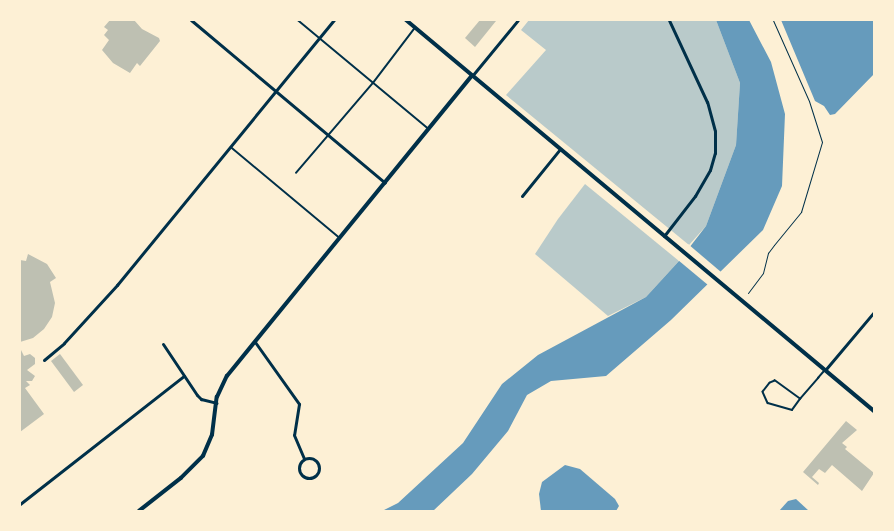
<!DOCTYPE html>
<style>
body{margin:0}
#map{position:relative;width:894px;height:531px;overflow:hidden;background:#fdf0d5;font-family:Karla,sans-serif}
div>[style]{position:absolute}
[style*='--x']{left:calc(var(--x)*1px);top:calc(var(--y)*1px);width:calc(var(--w)*1px);rotate:calc(var(--a)*1deg)}
.green>*{inset:0;background:#b9caca}
.water>*{inset:0;background:#669bbc}
.pier>*{inset:0;background:#fdf0d5}
.building>*{inset:0;background:#bec0b2}
.path>*{height:1px;margin:-0.5px;padding:0 0.5px;transform-origin:0.5px;border-radius:0.5px;background:#003049}
.service>*{height:1.5px;margin:-0.75px;padding:0 0.75px;transform-origin:0.75px;border-radius:0.75px;background:#003049}
.minor>*{height:3px;margin:-1.5px;padding:0 1.5px;transform-origin:1.5px;border-radius:1.5px;background:#003049}
.minor>.ring{margin:-1.5px;padding:0;box-sizing:content-box;background:none;border:3px solid #003049;border-radius:50%}
.tertiary>*{height:3.5px;margin:-1.75px;padding:0 1.75px;transform-origin:1.75px;border-radius:1.75px;background:#003049}
.secondary>*{height:4px;margin:-2px;padding:0 2px;transform-origin:2px;border-radius:2px;background:#003049}
span{translate:-50% -50%;white-space:nowrap;text-align:center;line-height:1.15;-webkit-text-stroke:3.5px #fdf0d5;paint-order:stroke}
.frame{position:absolute;inset:0;border:21px solid #fdf0d5;pointer-events:none}
</style>
<div id="map">
<div class="green">
<div style="clip-path:polygon(529px 20px,716px 20px,740px 83px,736px 145px,706px 226px,689px 245px,506px 95px,546px 50px,521px 30px)"></div>
<div style="clip-path:polygon(585px 184px,679px 261px,646px 297px,608px 316px,535px 254px,558px 219px)"></div>
</div>
<div class="water">
<div style="clip-path:polygon(716px 20px,749px 20px,771px 62px,785px 114px,782px 186px,763px 230px,671px 320px,606px 376px,551px 381px,527px 395px,508px 431px,472px 474px,433px 511px,382px 511px,398px 503px,463px 443px,502px 384px,538px 355px,646px 297px,679px 261px,706px 226px,736px 145px,740px 83px)"></div>
<div style="clip-path:polygon(781px 20px,874px 20px,874px 74px,835px 114px,830px 115px,824px 106px,815px 101px)"></div>
<div style="clip-path:polygon(565px 465px,580px 469px,615px 499px,619px 506px,616px 511px,541px 511px,539px 494px,542px 482px)"></div>
<div style="clip-path:polygon(796px 499px,809px 511px,779px 511px,788px 501px)"></div>
</div>
<div class="pier">
<div style="clip-path:polygon(688px 244px,721px 272px,708px 285px,678px 260px)"></div>
</div>
<div class="building">
<div style="clip-path:polygon(110px 20px,134px 20px,142px 29px,159px 38px,160px 41px,140px 66px,137px 63px,130px 73px,113px 63px,102px 50px,109px 40px,104px 35px,108px 30px,104px 27px)"></div>
<div style="clip-path:polygon(480px 20px,496px 21px,475px 47px,465px 38px)"></div>
<div style="clip-path:polygon(28px 254px,47px 264px,56px 278px,50px 282px,55px 303px,52px 317px,44px 329px,33px 338px,20px 342px,20px 260px,26px 261px)"></div>
<div style="clip-path:polygon(20px 348px,24px 356px,30px 354px,35px 358px,35px 364px,27px 370px,35px 376px,32px 381px,26px 381px,30px 385px,25px 388px,44px 414px,20px 432px)"></div>
<div style="clip-path:polygon(60px 354px,83px 385px,74px 392px,51px 361px)"></div>
<div style="clip-path:polygon(846px 421px,857px 430px,842px 443px,847px 447px,845px 449px,874px 473px,862px 491px,832px 465px,825px 473px,819px 469px,812px 477px,819px 483px,818px 485px,803px 472px)"></div>
</div>
<div class="path">
<div style="--x:748;--y:293;--w:25;--a:-53"></div>
<div style="--x:763;--y:273;--w:21;--a:-76"></div>
<div style="--x:768;--y:253;--w:10;--a:-53"></div>
<div style="--x:774;--y:245;--w:43;--a:-50.7"></div>
<div style="--x:801;--y:212;--w:73;--a:-73.3"></div>
<div style="--x:822;--y:142;--w:43;--a:-107.6"></div>
<div style="--x:809;--y:101;--w:89;--a:-114"></div>
</div>
<div class="service">
<div style="--x:298;--y:20;--w:170;--a:39.8"></div>
<div style="--x:231;--y:147;--w:142;--a:39.9"></div>
<div style="--x:296;--y:173;--w:118;--a:-49.5"></div>
<div style="--x:373;--y:83;--w:68;--a:-52.8"></div>
<div style="--x:800;--y:399;--w:31;--a:-144"></div>
<div style="--x:775;--y:381;--w:5;--a:158"></div>
<div style="--x:770;--y:383;--w:11;--a:128"></div>
<div style="--x:763;--y:392;--w:12;--a:66"></div>
<div style="--x:768;--y:403;--w:25;--a:16"></div>
<div style="--x:792;--y:410;--w:14;--a:-54"></div>
<div style="--x:800;--y:399;--w:28;--a:-49"></div>
<div style="--x:818;--y:378;--w:11;--a:-49"></div>
</div>
<div class="minor">
<div style="--x:191;--y:20;--w:253;--a:40"></div>
<div style="--x:472;--y:76;--w:72;--a:-50.6"></div>
<div style="--x:522;--y:196;--w:60;--a:-51"></div>
<div style="--x:664;--y:236;--w:51;--a:-52.2"></div>
<div style="--x:695;--y:196;--w:30;--a:-60"></div>
<div style="--x:710;--y:170;--w:18;--a:-74"></div>
<div style="--x:715;--y:153;--w:22;--a:-90"></div>
<div style="--x:715;--y:131;--w:30;--a:-105"></div>
<div style="--x:707;--y:102;--w:90;--a:-114.9"></div>
<div style="--x:255;--y:342;--w:76;--a:54.6"></div>
<div style="--x:299;--y:404;--w:31;--a:99"></div>
<div style="--x:294;--y:435;--w:25;--a:67"></div>
<div style="--x:163;--y:344;--w:61;--a:56.3"></div>
<div style="--x:197;--y:395;--w:6;--a:45"></div>
<div style="--x:201;--y:399;--w:16;--a:14"></div>
<div style="--x:44;--y:360;--w:26;--a:-40"></div>
<div style="--x:64;--y:343;--w:79;--a:-47.6"></div>
<div style="--x:117;--y:285;--w:343;--a:-50.7"></div>
<div style="--x:826;--y:369;--w:75;--a:-49.9"></div>
<div class="ring" style="left:299px;top:458px;width:17px;height:17px"></div>
<div style="--x:20;--y:504;--w:208;--a:-38"></div>
</div>
<div class="tertiary">
<div style="--x:139;--y:511;--w:53;--a:-38.2"></div>
<div style="--x:181;--y:478;--w:31;--a:-45"></div>
<div style="--x:203;--y:456;--w:23;--a:-67"></div>
<div style="--x:212;--y:435;--w:38;--a:-83"></div>
<div style="--x:217;--y:397;--w:23;--a:-65"></div>
<div style="--x:227;--y:376;--w:387;--a:-50.8"></div>
</div>
<div class="secondary">
<div style="--x:406;--y:20;--w:610;--a:39.88"></div>
</div>
<div class="frame"></div>
</div>
